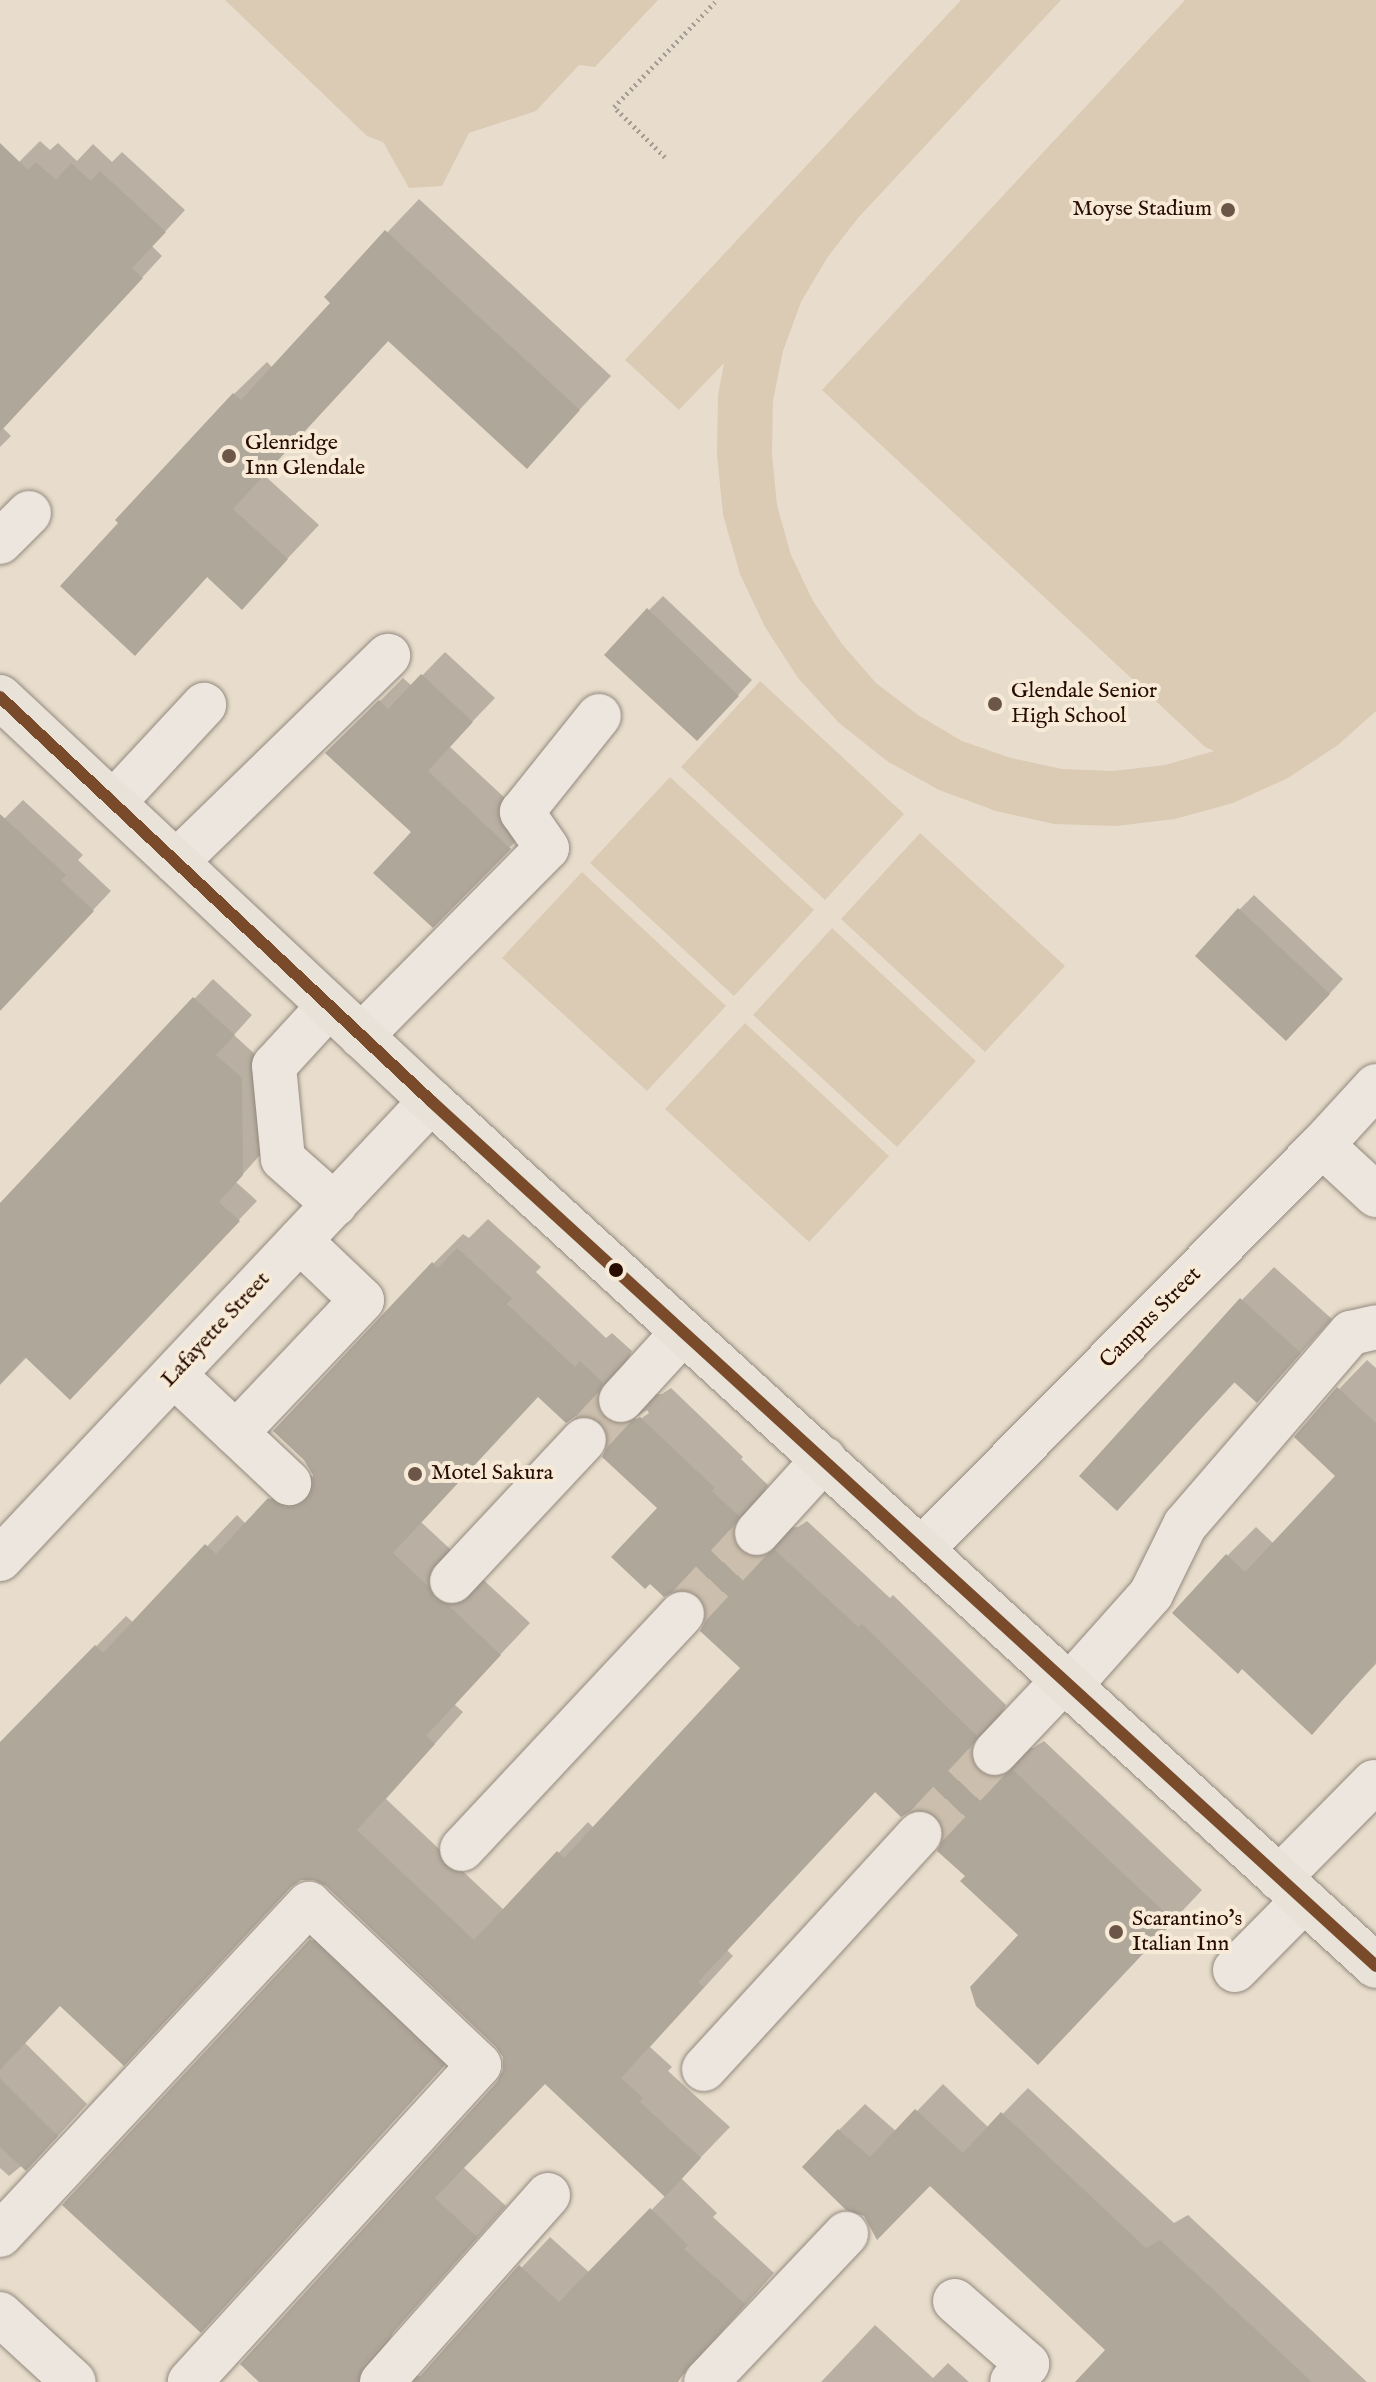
<!DOCTYPE html>
<style>
body{margin:0}
#map{position:relative;width:1376px;height:2382px;overflow:hidden;background:#e8ddcc;font-family:"IM FELL English",serif}
div>[style]{position:absolute}
[style*='--x']{left:calc(var(--x)*1px);top:calc(var(--y)*1px);width:calc(var(--w)*1px);rotate:calc(var(--a)*1deg)}
.green>*{inset:0;background:#dbcbb4}
.shadow>*{inset:0;background:#0003}
.building>*{inset:0;background:#b0a79b}
.minor-tunnel>*{height:44px;margin-top:-22px;transform-origin:0;background:repeating-linear-gradient(90deg,#cbbead 0 44px,transparent 0 66px)}
.path>*{height:5px;margin-top:-2.5px;transform-origin:0;background:repeating-linear-gradient(90deg,#a59e96 0 2px,transparent 0 6px)}
.roads{filter:drop-shadow(0 0 2px #93897e) drop-shadow(0 0 2px #93897e)}
.minor>*{height:44px;margin:-22px;padding:0 22px;transform-origin:22px;border-radius:22px;background:#ece6de}
.major>*{height:44px;margin:-22px;padding:0 22px;transform-origin:22px;border-radius:22px;background:#e8e2d9}
.bus-1>*{height:12px;margin:-6px;padding:0 6px;transform-origin:6px;border-radius:6px;background:#7a4b2a}
.dots>*{width:22px;height:22px;translate:-50% -50%;box-sizing:border-box;border:4px solid #f7ebd7;border-radius:50%}
span{translate:-50% -50%;white-space:nowrap;text-align:center;line-height:1.15;-webkit-text-stroke:8px #f7ebd7;paint-order:stroke}
.poi-label{font-size:22px;color:#290d00}
.right{translate:-100% -50%;text-align:right}
.left{translate:0 -50%;text-align:left}
.street-label{font-size:22px;color:#290d00}
</style>
<div id="map">
<div class="green">
<div style="clip-path:polygon(225px 0,658px 0,595px 67px,579px 65px,536px 111px,469px 133px,442px 186px,409px 188px,383px 142px,367px 136px)"></div>
<div style="clip-path:polygon(961px 0,1061px 0,858px 218px,827px 258px,801px 302px,783px 351px,773px 401px,772px 454px,777px 505px,791px 555px,813px 601px,842px 644px,876px 683px,918px 715px,962px 741px,1011px 758px,1062px 769px,1113px 771px,1165px 765px,1214px 751px,1205px 747px,822px 390px,1185px 0,1376px 0,1376px 711px,1338px 745px,1288px 778px,1233px 803px,1175px 819px,1116px 826px,1054px 824px,996px 811px,939px 790px,887px 761px,839px 723px,798px 678px,765px 627px,740px 574px,723px 515px,717px 455px,718px 395px,724px 363px,679px 410px,625px 360px)"></div>
<div style="clip-path:polygon(760px 681px,904px 814px,825px 900px,681px 767px)"></div>
<div style="clip-path:polygon(670px 777px,814px 910px,734px 996px,590px 863px)"></div>
<div style="clip-path:polygon(920px 833px,1065px 966px,985px 1052px,841px 919px)"></div>
<div style="clip-path:polygon(582px 872px,726px 1006px,647px 1091px,502px 958px)"></div>
<div style="clip-path:polygon(832px 928px,976px 1061px,897px 1147px,753px 1015px)"></div>
<div style="clip-path:polygon(745px 1023px,889px 1156px,809px 1242px,665px 1109px)"></div>
</div>
<div class="shadow">
<div style="clip-path:polygon(40px 141px,50px 150px,58px 143px,77px 161px,93px 144px,112px 162px,122px 152px,185px 210px,152px 246px,162px 256px,3px 428px,11px 436px,0 447px,0 159px,12px 169px)"></div>
<div style="clip-path:polygon(419px 199px,611px 376px,527px 466px,390px 339px,264px 475px,319px 525px,242px 607px,209px 575px,168px 620px,234px 394px,267px 362px,273px 368px,333px 303px,326px 297px)"></div>
<div style="clip-path:polygon(663px 596px,752px 680px,711px 725px,649px 610px)"></div>
<div style="clip-path:polygon(445px 652px,495px 698px,449px 746px,533px 824px,433px 925px,414px 832px,328px 753px,403px 678px,412px 686px)"></div>
<div style="clip-path:polygon(23px 800px,83px 855px,78px 860px,111px 891px,0 1009px,0 823px)"></div>
<div style="clip-path:polygon(1254px 895px,1343px 979px,1301px 1025px,1239px 910px)"></div>
<div style="clip-path:polygon(213px 979px,252px 1015px,234px 1035px,260px 1059px,261px 1154px,236px 1182px,257px 1201px,88px 1378px,27px 1357px,0 1385px,0 1206px)"></div>
<div style="clip-path:polygon(evenodd,488px 1219px,541px 1267px,536px 1272px,606px 1338px,612px 1333px,632px 1351px,626px 1363px,648px 1395px,662px 1394px,671px 1388px,743px 1457px,741px 1459px,768px 1485px,762px 1497px,784px 1528px,798px 1527px,807px 1521px,890px 1598px,893px 1595px,1006px 1705px,1001px 1714px,1000px 1728px,1020px 1747px,1033px 1748px,1044px 1741px,1202px 1890px,1069px 2032px,1021px 1935px,968px 1876px,946px 1839px,945px 1827px,938px 1815px,876px 1791px,727px 1950px,733px 1956px,650px 2047px,672px 2067px,668px 2071px,730px 2127px,681px 2178px,717px 2213px,713px 2217px,774px 2273px,677px 2382px,262px 2382px,499px 2083px,506px 2070px,505px 2056px,498px 2046px,327px 1884px,316px 1878px,302px 1878px,61px 2004px,25px 2043px,87px 2104px,56px 2138px,9px 2176px,0 2168px,0 1744px,126px 1616px,134px 1623px,237px 1515px,246px 1524px,300px 1469px,317px 1479px,433px 1264px,463px 1234px,469px 1238px,488px 1219px,539px 1395px,603px 1421px,610px 1431px,610px 1445px,660px 1508px,708px 1607px,708px 1621px,743px 1668px,594px 1828px,588px 1822px,504px 1910px,386px 1799px,463px 1712px,454px 1704px,530px 1623px,421px 1522px,539px 1395px,488px 1219px,647px 1410px,649px 1413px,636px 1422px,636px 1417px,647px 1410px,488px 1219px,545px 2082px,666px 2195px,590px 2273px,550px 2237px,421px 2376px,407px 2377px,387px 2346px,393px 2333px,506px 2206px,463px 2167px,545px 2082px)"></div>
<div style="clip-path:polygon(1274px 1267px,1332px 1319px,1257px 1401px,1236px 1381px,1117px 1508px,1242px 1300px)"></div>
<div style="clip-path:polygon(1367px 1360px,1376px 1368px,1376px 1664px,1312px 1732px,1227px 1556px,1256px 1527px,1274px 1544px,1338px 1476px,1339px 1389px)"></div>
<div style="clip-path:polygon(344px 1908px,475px 2032px,201px 2330px,312px 1941px)"></div>
<div style="clip-path:polygon(943px 2084px,989px 2128px,1028px 2088px,1174px 2223px,1188px 2215px,1367px 2382px,1078px 2382px,1108px 2349px,930px 2183px,877px 2237px,839px 2130px,865px 2104px,897px 2132px)"></div>
<div style="clip-path:polygon(875px 2325px,933px 2378px,948px 2363px,969px 2382px,821px 2382px)"></div>
</div>
<div class="building">
<div style="clip-path:polygon(0 143px,28px 170px,36px 162px,56px 180px,71px 163px,91px 181px,100px 171px,166px 232px,132px 268px,143px 278px,0 432px)"></div>
<div style="clip-path:polygon(385px 230px,580px 410px,527px 469px,388px 341px,233px 509px,288px 559px,242px 610px,207px 577px,135px 656px,60px 586px,118px 523px,115px 520px,233px 393px,241px 400px,330px 303px,324px 297px)"></div>
<div style="clip-path:polygon(647px 608px,739px 696px,697px 741px,604px 655px)"></div>
<div style="clip-path:polygon(421px 674px,473px 722px,428px 771px,511px 849px,433px 928px,373px 873px,411px 832px,325px 753px,379px 700px,388px 709px)"></div>
<div style="clip-path:polygon(0 814px,66px 875px,61px 880px,94px 911px,0 1011px)"></div>
<div style="clip-path:polygon(1238px 908px,1330px 994px,1286px 1041px,1195px 956px)"></div>
<div style="clip-path:polygon(193px 997px,235px 1035px,216px 1055px,242px 1078px,243px 1175px,219px 1202px,240px 1221px,70px 1400px,25px 1357px,0 1384px,0 1203px)"></div>
<div style="clip-path:polygon(evenodd,457px 1248px,512px 1298px,507px 1304px,575px 1367px,580px 1361px,603px 1383px,597px 1395px,598px 1408px,604px 1418px,616px 1424px,629px 1424px,640px 1417px,715px 1488px,712px 1491px,739px 1516px,732px 1529px,733px 1540px,740px 1551px,753px 1558px,765px 1556px,775px 1550px,858px 1627px,862px 1624px,977px 1736px,971px 1746px,971px 1759px,978px 1772px,988px 1777px,1001px 1777px,1013px 1770px,1174px 1921px,1038px 2065px,976px 2006px,970px 1987px,1018px 1935px,960px 1881px,965px 1876px,937px 1851px,943px 1839px,943px 1827px,936px 1816px,924px 1810px,912px 1810px,901px 1817px,875px 1792px,698px 1982px,704px 1987px,621px 2078px,643px 2098px,640px 2102px,701px 2158px,665px 2197px,545px 2084px,435px 2198px,477px 2237px,363px 2365px,358px 2382px,259px 2382px,240px 2364px,497px 2082px,503px 2070px,503px 2057px,496px 2047px,326px 1886px,314px 1880px,301px 1880px,291px 1887px,124px 2066px,60px 2006px,0 2070px,0 1742px,95px 1645px,103px 1653px,205px 1544px,216px 1554px,268px 1498px,284px 1507px,297px 1507px,308px 1499px,313px 1488px,313px 1475px,304px 1460px,273px 1431px,432px 1262px,438px 1268px,457px 1248px,538px 1397px,566px 1423px,576px 1416px,589px 1416px,602px 1422px,608px 1432px,608px 1445px,602px 1457px,657px 1508px,611px 1557px,645px 1589px,650px 1584px,664px 1597px,676px 1590px,688px 1590px,698px 1595px,706px 1608px,706px 1620px,700px 1631px,740px 1668px,564px 1858px,557px 1851px,474px 1940px,357px 1830px,435px 1744px,426px 1736px,501px 1655px,448px 1605px,434px 1599px,428px 1586px,393px 1553px,538px 1397px)"></div>
<div style="clip-path:polygon(1240px 1298px,1301px 1353px,1257px 1403px,1234px 1382px,1117px 1511px,1079px 1476px)"></div>
<div style="clip-path:polygon(1337px 1387px,1376px 1423px,1376px 1662px,1312px 1735px,1242px 1669px,1238px 1674px,1172px 1613px,1226px 1554px,1245px 1572px,1335px 1476px,1294px 1437px)"></div>
<div style="clip-path:polygon(310px 1939px,444px 2066px,201px 2333px,62px 2205px)"></div>
<div style="clip-path:polygon(0 2078px,58px 2136px,26px 2171px,0 2147px)"></div>
<div style="clip-path:polygon(915px 2109px,963px 2153px,1001px 2112px,1146px 2248px,1160px 2240px,1312px 2382px,1075px 2382px,1105px 2350px,930px 2186px,877px 2240px,864px 2216px,846px 2210px,802px 2167px,838px 2129px,870px 2157px)"></div>
<div style="clip-path:polygon(650px 2208px,688px 2245px,684px 2249px,745px 2304px,688px 2365px,678px 2382px,415px 2382px,519px 2265px,559px 2302px)"></div>
</div>
<div class="minor-tunnel">
<div style="--x:584;--y:1440;--w:54;--a:-47.2"></div>
<div style="--x:682;--y:1614;--w:110;--a:-47.2"></div>
<div style="--x:919;--y:1834;--w:111;--a:-46.8"></div>
</div>
<div class="path">
<div style="--x:665;--y:157;--w:71;--a:-135.6"></div>
<div style="--x:614;--y:107;--w:149;--a:-46.1"></div>
</div>
<div class="roads">
<div class="minor">
<div style="--x:0;--y:542;--w:41;--a:-45"></div>
<div style="--x:113;--y:803;--w:134;--a:-47.1"></div>
<div style="--x:176;--y:862;--w:296;--a:-44.2"></div>
<div style="--x:329;--y:1006;--w:81;--a:132.5"></div>
<div style="--x:274;--y:1066;--w:93;--a:84.5"></div>
<div style="--x:283;--y:1159;--w:69;--a:41.5"></div>
<div style="--x:361;--y:1036;--w:264;--a:-45.3"></div>
<div style="--x:547;--y:848;--w:44;--a:-124.8"></div>
<div style="--x:522;--y:812;--w:123;--a:-51.3"></div>
<div style="--x:1322;--y:1145;--w:74;--a:42.8"></div>
<div style="--x:174;--y:1375;--w:158;--a:43.2"></div>
<div style="--x:621;--y:1400;--w:92;--a:-47.6"></div>
<div style="--x:236;--y:1433;--w:183;--a:-46.5"></div>
<div style="--x:362;--y:1300;--w:86;--a:-136.4"></div>
<div style="--x:757;--y:1533;--w:100;--a:-47.8"></div>
<div style="--x:923;--y:1548;--w:567;--a:-45.29"></div>
<div style="--x:1322;--y:1145;--w:80;--a:-47.5"></div>
<div style="--x:0;--y:1559;--w:629;--a:-46.74"></div>
<div style="--x:452;--y:1581;--w:193;--a:-46.9"></div>
<div style="--x:1070;--y:1685;--w:122;--a:-48.3"></div>
<div style="--x:1151;--y:1594;--w:77;--a:-63.8"></div>
<div style="--x:1185;--y:1525;--w:254;--a:-49.2"></div>
<div style="--x:1351;--y:1333;--w:26;--a:-13"></div>
<div style="--x:995;--y:1753;--w:100;--a:-46.6"></div>
<div style="--x:462;--y:1849;--w:322;--a:-46.9"></div>
<div style="--x:1279;--y:1878;--w:135;--a:-45.3"></div>
<div style="--x:1235;--y:1970;--w:98;--a:-45.4"></div>
<div style="--x:704;--y:2069;--w:319;--a:-47.5"></div>
<div style="--x:0;--y:2235;--w:453;--a:-47"></div>
<div style="--x:309;--y:1904;--w:234;--a:43.4"></div>
<div style="--x:479;--y:2065;--w:429;--a:132.4"></div>
<div style="--x:955;--y:2301;--w:96;--a:41.2"></div>
<div style="--x:1027;--y:2364;--w:23;--a:130"></div>
<div style="--x:0;--y:2314;--w:100;--a:42.6"></div>
<div style="--x:382;--y:2382;--w:250;--a:-48.4"></div>
<div style="--x:706;--y:2382;--w:204;--a:-46.6"></div>
</div>
<div class="major">
<div style="--x:0;--y:697;--w:591;--a:43.15"></div>
<div style="--x:431;--y:1101;--w:1281;--a:42.47"></div>
</div>
</div>
<div class="bus-1">
<div style="--x:0;--y:697;--w:591;--a:43.15"></div>
<div style="--x:431;--y:1101;--w:1281;--a:42.47"></div>
</div>
<div class="dots">
<div style="left:1228px;top:210px;background:#6c5647"></div>
<div style="left:229px;top:456px;background:#6c5647"></div>
<div style="left:995px;top:704px;background:#6c5647"></div>
<div style="left:616px;top:1270px;background:#290d00"></div>
<div style="left:415px;top:1474px;background:#6c5647"></div>
<div style="left:1116px;top:1932px;background:#6c5647"></div>
</div>
<div class="poi-label">
<span class="right" style="left:1212px;top:210px">Moyse Stadium</span>
<span class="left" style="left:245px;top:456px">Glenridge<br>Inn Glendale</span>
<span class="left" style="left:1011px;top:704px">Glendale Senior<br>High School</span>
<span class="left" style="left:431px;top:1474px">Motel Sakura</span>
<span class="left" style="left:1132px;top:1932px">Scarantino's<br>Italian Inn</span>
</div>
<div class="street-label">
<span style="left:1151px;top:1318px;rotate:-45deg">Campus Street</span>
<span style="left:216px;top:1330px;rotate:-47deg">Lafayette Street</span>
</div>
</div>
